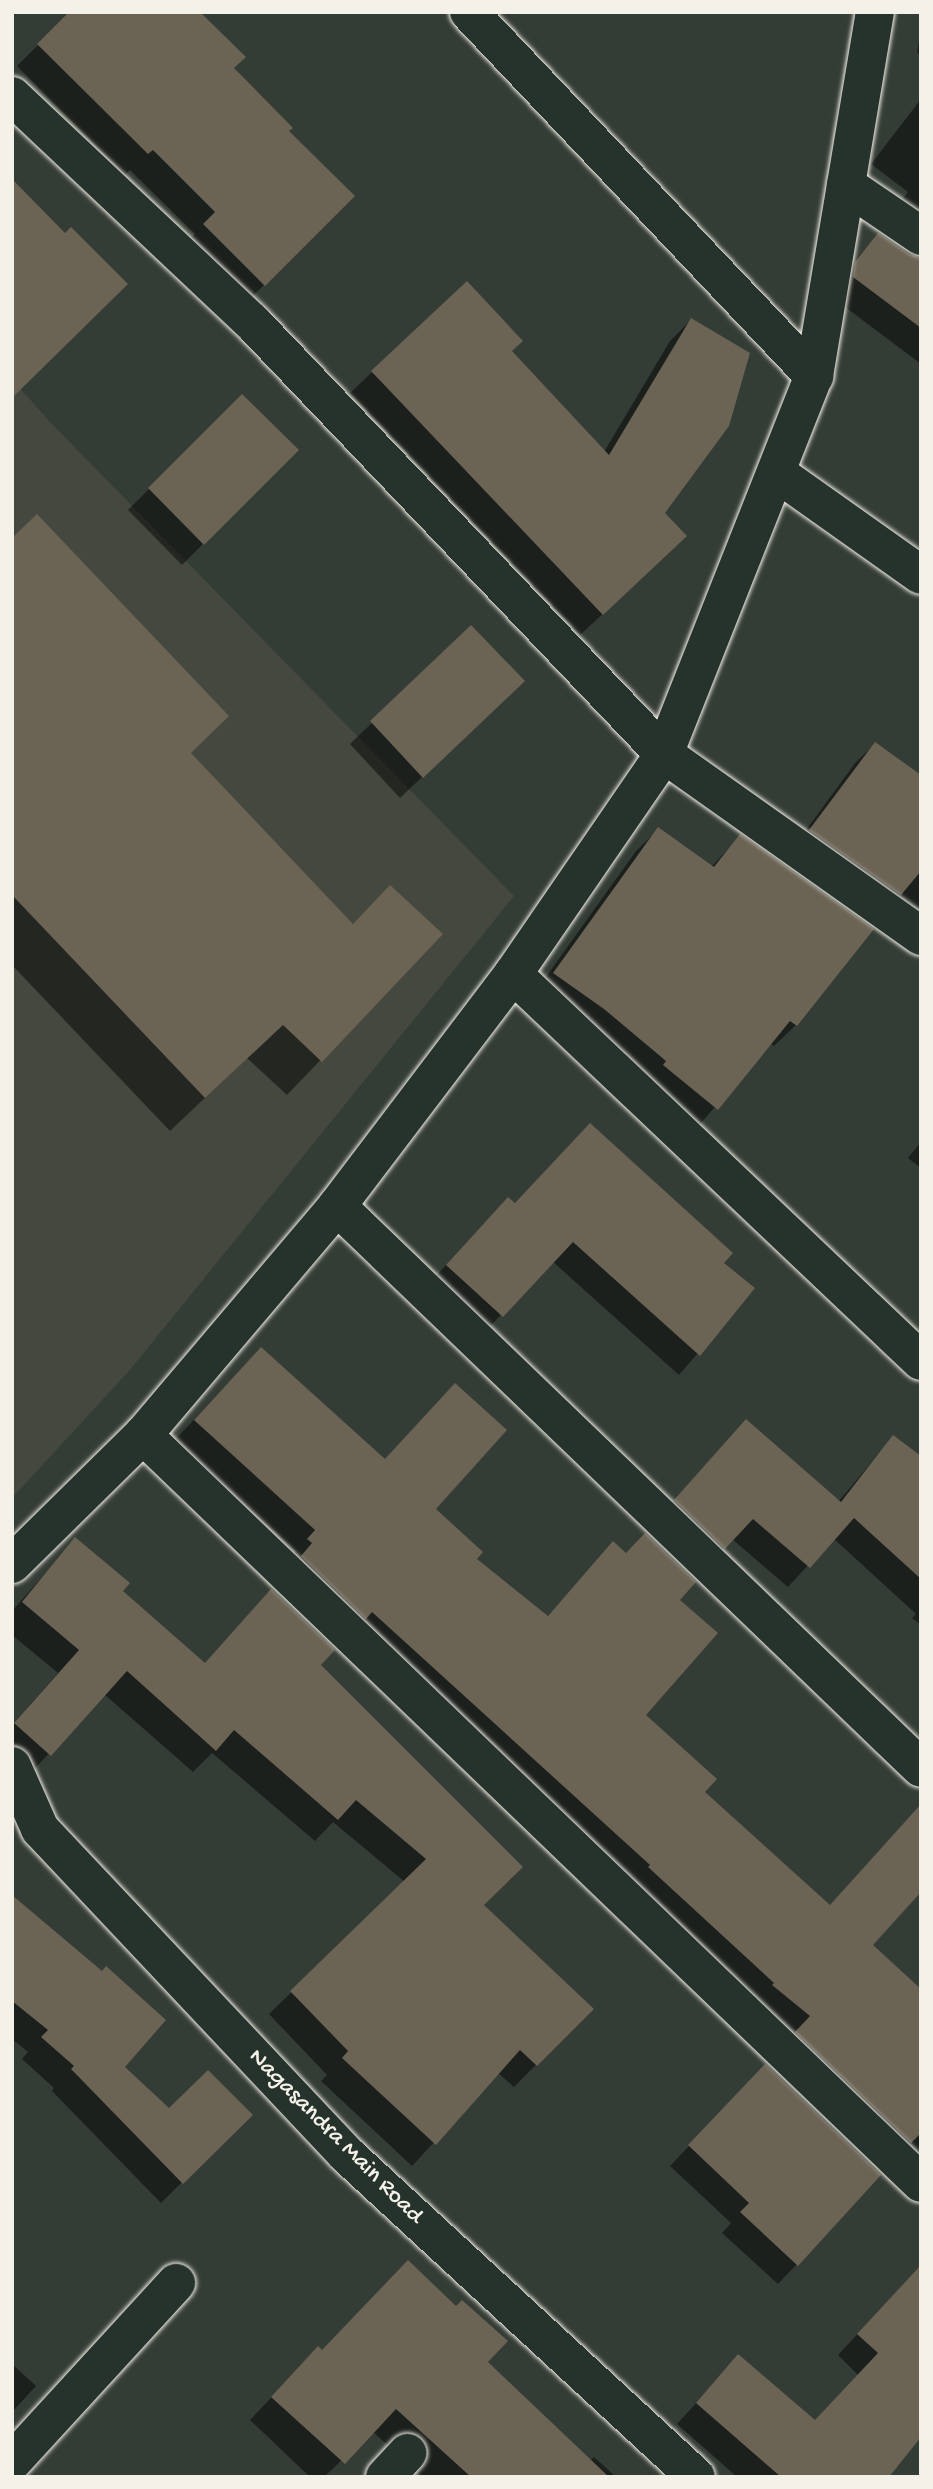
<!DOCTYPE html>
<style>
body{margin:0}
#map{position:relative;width:933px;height:2489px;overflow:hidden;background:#343d35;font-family:"Gochi Hand",sans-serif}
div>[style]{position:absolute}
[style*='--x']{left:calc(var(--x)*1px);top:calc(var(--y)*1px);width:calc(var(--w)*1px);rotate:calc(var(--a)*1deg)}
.built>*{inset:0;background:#44483e}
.shadow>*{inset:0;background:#0007}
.building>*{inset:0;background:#6b6354}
.roads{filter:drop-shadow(0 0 2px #f4f1e8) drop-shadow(0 0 2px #f4f1e8)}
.minor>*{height:38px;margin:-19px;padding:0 19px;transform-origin:19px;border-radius:19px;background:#26332d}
.tertiary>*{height:38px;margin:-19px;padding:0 19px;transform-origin:19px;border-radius:19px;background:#26332d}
span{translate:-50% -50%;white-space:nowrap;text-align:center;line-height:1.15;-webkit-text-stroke:7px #26332d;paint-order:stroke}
.street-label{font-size:24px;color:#f4f1e8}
.frame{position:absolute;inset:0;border:14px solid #f4f1e8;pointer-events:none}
</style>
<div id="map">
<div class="built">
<div style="clip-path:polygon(12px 379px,50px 422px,514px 896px,129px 1371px,12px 1498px)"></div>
</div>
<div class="shadow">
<div style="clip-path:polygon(71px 12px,232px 68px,287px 131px,352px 196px,243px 306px,183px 246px,195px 234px,130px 170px,125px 175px,17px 66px)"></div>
<div style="clip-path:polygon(921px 29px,921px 54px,917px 53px)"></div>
<div style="clip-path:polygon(921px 99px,921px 248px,886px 220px,908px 192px,871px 164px)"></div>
<div style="clip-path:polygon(878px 235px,921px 259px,921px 364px,833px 298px,835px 284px)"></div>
<div style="clip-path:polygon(467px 283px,510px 351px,604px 452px,670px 341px,691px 320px,663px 514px,663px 558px,580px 635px,350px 393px)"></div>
<div style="clip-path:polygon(242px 396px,297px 450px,182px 565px,128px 510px)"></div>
<div style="clip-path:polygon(12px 540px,189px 754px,352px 926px,440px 935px,287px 1095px,247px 1058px,170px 1131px,12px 965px)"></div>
<div style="clip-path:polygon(471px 628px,501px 702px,400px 798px,350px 744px)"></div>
<div style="clip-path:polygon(875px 744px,921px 777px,921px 916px,792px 849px,856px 762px)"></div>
<div style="clip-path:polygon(658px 830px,711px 867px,740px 837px,796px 1025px,774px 1046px,770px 1043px,695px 1130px,533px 995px,636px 851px)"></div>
<div style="clip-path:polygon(921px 1142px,921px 1168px,908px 1158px)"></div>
<div style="clip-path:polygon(514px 1205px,722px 1264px,753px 1289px,679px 1375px,552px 1261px,481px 1336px,427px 1286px,488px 1219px)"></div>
<div style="clip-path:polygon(241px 1369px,434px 1509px,475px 1559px,547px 1617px,613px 1544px,678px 1600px,643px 1715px,702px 1792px,829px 1907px,900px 1830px,870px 1945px,921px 1991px,921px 2185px,288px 1560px,296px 1551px,174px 1441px)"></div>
<div style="clip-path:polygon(746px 1421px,838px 1502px,893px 1437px,921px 1458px,921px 1625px,912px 1618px,916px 1614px,833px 1538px,788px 1587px,732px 1539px,703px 1569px,655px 1522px)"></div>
<div style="clip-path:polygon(76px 1539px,120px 1591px,204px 1665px,319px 1665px,482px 1906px,591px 2009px,514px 2087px,498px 2073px,412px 2166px,321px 2081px,327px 2075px,269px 2014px,405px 1882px,333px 1822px,315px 1841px,212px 1753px,193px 1772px,104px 1694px,27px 1777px,12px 1764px,12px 1725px,58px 1673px,12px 1635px,12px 1611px)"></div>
<div style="clip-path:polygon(12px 1898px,123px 2067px,169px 2111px,250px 2115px,161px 2203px,52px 2091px,54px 2088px,22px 2059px,28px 2052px,12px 2039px)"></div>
<div style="clip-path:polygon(746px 2086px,797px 2264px,778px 2284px,722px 2233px,731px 2223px,670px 2166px)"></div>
<div style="clip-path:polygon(921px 2266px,886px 2477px,737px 2477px,677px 2424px,738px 2357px,815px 2422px,858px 2375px,838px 2355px)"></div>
<div style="clip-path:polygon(318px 2348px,321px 2352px,486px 2362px,590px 2461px,594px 2457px,616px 2477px,423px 2477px,372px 2431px,324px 2477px,310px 2477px,250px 2420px)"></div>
<div style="clip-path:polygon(12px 2364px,36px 2386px,12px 2412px)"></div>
</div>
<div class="building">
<div style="clip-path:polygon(69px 12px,200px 12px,246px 57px,234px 68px,293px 128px,289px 131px,355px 196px,265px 286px,203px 224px,215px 212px,153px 150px,148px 154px,37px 44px)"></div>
<div style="clip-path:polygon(12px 179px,65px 233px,71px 227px,128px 284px,12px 398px)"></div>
<div style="clip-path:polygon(878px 233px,909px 254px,921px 258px,921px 328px,853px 277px,855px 262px)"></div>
<div style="clip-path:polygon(467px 281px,523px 341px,512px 351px,609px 455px,691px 318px,750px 353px,729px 426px,665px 513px,687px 536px,603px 615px,371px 371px)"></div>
<div style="clip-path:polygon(242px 394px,299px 450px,204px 545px,148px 488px)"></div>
<div style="clip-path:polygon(37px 514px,229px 716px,191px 753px,353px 924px,390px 885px,443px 934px,322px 1062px,283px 1025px,205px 1098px,12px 895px,12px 538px)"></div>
<div style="clip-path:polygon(471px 625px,525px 681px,423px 778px,370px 721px)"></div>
<div style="clip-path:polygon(875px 742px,921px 775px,921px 871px,901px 895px,809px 830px)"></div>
<div style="clip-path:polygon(658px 827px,714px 867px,740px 834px,874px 929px,797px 1026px,790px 1021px,718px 1110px,663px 1065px,666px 1061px,604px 1009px,553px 973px)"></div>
<div style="clip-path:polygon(590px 1123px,733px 1253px,724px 1263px,755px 1288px,700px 1356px,573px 1242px,503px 1317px,446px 1265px,508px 1197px,515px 1203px)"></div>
<div style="clip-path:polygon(261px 1347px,385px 1459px,455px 1383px,507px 1430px,436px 1509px,483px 1552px,477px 1559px,548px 1616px,613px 1541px,626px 1553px,645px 1533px,696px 1582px,680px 1600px,718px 1633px,646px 1715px,717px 1779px,705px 1792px,830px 1905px,921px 1804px,921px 1892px,873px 1945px,921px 1989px,921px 2133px,911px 2143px,795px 2032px,810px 2016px,772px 1985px,774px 1983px,648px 1867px,650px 1865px,372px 1612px,366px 1619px,301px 1556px,312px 1543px,307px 1539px,315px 1530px,194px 1420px)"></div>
<div style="clip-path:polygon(746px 1419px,841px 1502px,893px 1435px,921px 1456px,921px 1579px,854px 1518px,810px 1568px,753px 1519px,725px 1549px,674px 1500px)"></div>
<div style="clip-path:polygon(75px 1537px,130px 1583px,123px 1591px,205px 1663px,271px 1589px,335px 1650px,321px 1665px,523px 1867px,484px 1905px,594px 2009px,537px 2066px,520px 2050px,436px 2145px,342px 2058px,348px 2051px,290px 1991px,426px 1859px,356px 1800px,338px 1820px,234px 1730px,216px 1751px,127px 1671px,51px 1756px,14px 1723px,79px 1650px,22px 1602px)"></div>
<div style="clip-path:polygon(12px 1895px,102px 1971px,106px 1966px,166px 2020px,125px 2067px,169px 2108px,208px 2070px,253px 2115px,183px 2184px,71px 2069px,74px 2066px,41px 2037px,48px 2030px,12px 2001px)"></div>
<div style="clip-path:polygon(765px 2064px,881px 2175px,798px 2266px,740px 2212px,749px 2203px,688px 2145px)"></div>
<div style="clip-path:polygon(408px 2260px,456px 2306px,462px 2300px,508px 2341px,488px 2362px,609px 2477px,471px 2477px,396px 2409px,345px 2464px,271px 2397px,318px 2346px,322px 2350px)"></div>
<div style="clip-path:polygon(921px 2265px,921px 2437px,889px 2477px,781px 2477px,696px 2403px,738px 2354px,815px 2420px,878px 2353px,857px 2334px)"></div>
</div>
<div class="roads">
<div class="minor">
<div style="--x:469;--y:12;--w:502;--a:46.54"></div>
<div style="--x:12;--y:96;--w:330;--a:43.3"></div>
<div style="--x:252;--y:322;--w:597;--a:46.36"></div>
<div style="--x:664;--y:754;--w:315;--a:35.3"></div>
<div style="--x:846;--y:185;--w:91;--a:34.2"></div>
<div style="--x:777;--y:473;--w:176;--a:35.3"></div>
<div style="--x:513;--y:974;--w:562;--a:43.49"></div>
<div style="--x:337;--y:1206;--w:810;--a:43.9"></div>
<div style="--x:143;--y:1435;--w:1079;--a:43.87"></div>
<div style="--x:12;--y:2462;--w:243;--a:-47.5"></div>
<div style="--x:385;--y:2477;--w:33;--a:-47"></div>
</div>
<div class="tertiary">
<div style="--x:12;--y:1564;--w:184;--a:-44.6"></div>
<div style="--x:143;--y:1435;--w:300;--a:-49.7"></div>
<div style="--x:337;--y:1206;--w:291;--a:-52.8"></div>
<div style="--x:513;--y:974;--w:267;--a:-55.5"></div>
<div style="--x:664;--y:754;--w:407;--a:-68.4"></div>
<div style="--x:814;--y:376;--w:369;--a:-80.5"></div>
<div style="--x:12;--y:1766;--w:69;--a:66"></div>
<div style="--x:40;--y:1829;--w:446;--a:46.7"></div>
<div style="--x:346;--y:2154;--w:476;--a:42.7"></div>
</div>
</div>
<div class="street-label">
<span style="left:335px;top:2137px;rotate:45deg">Nagasandra Main Road</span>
</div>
<div class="frame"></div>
</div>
